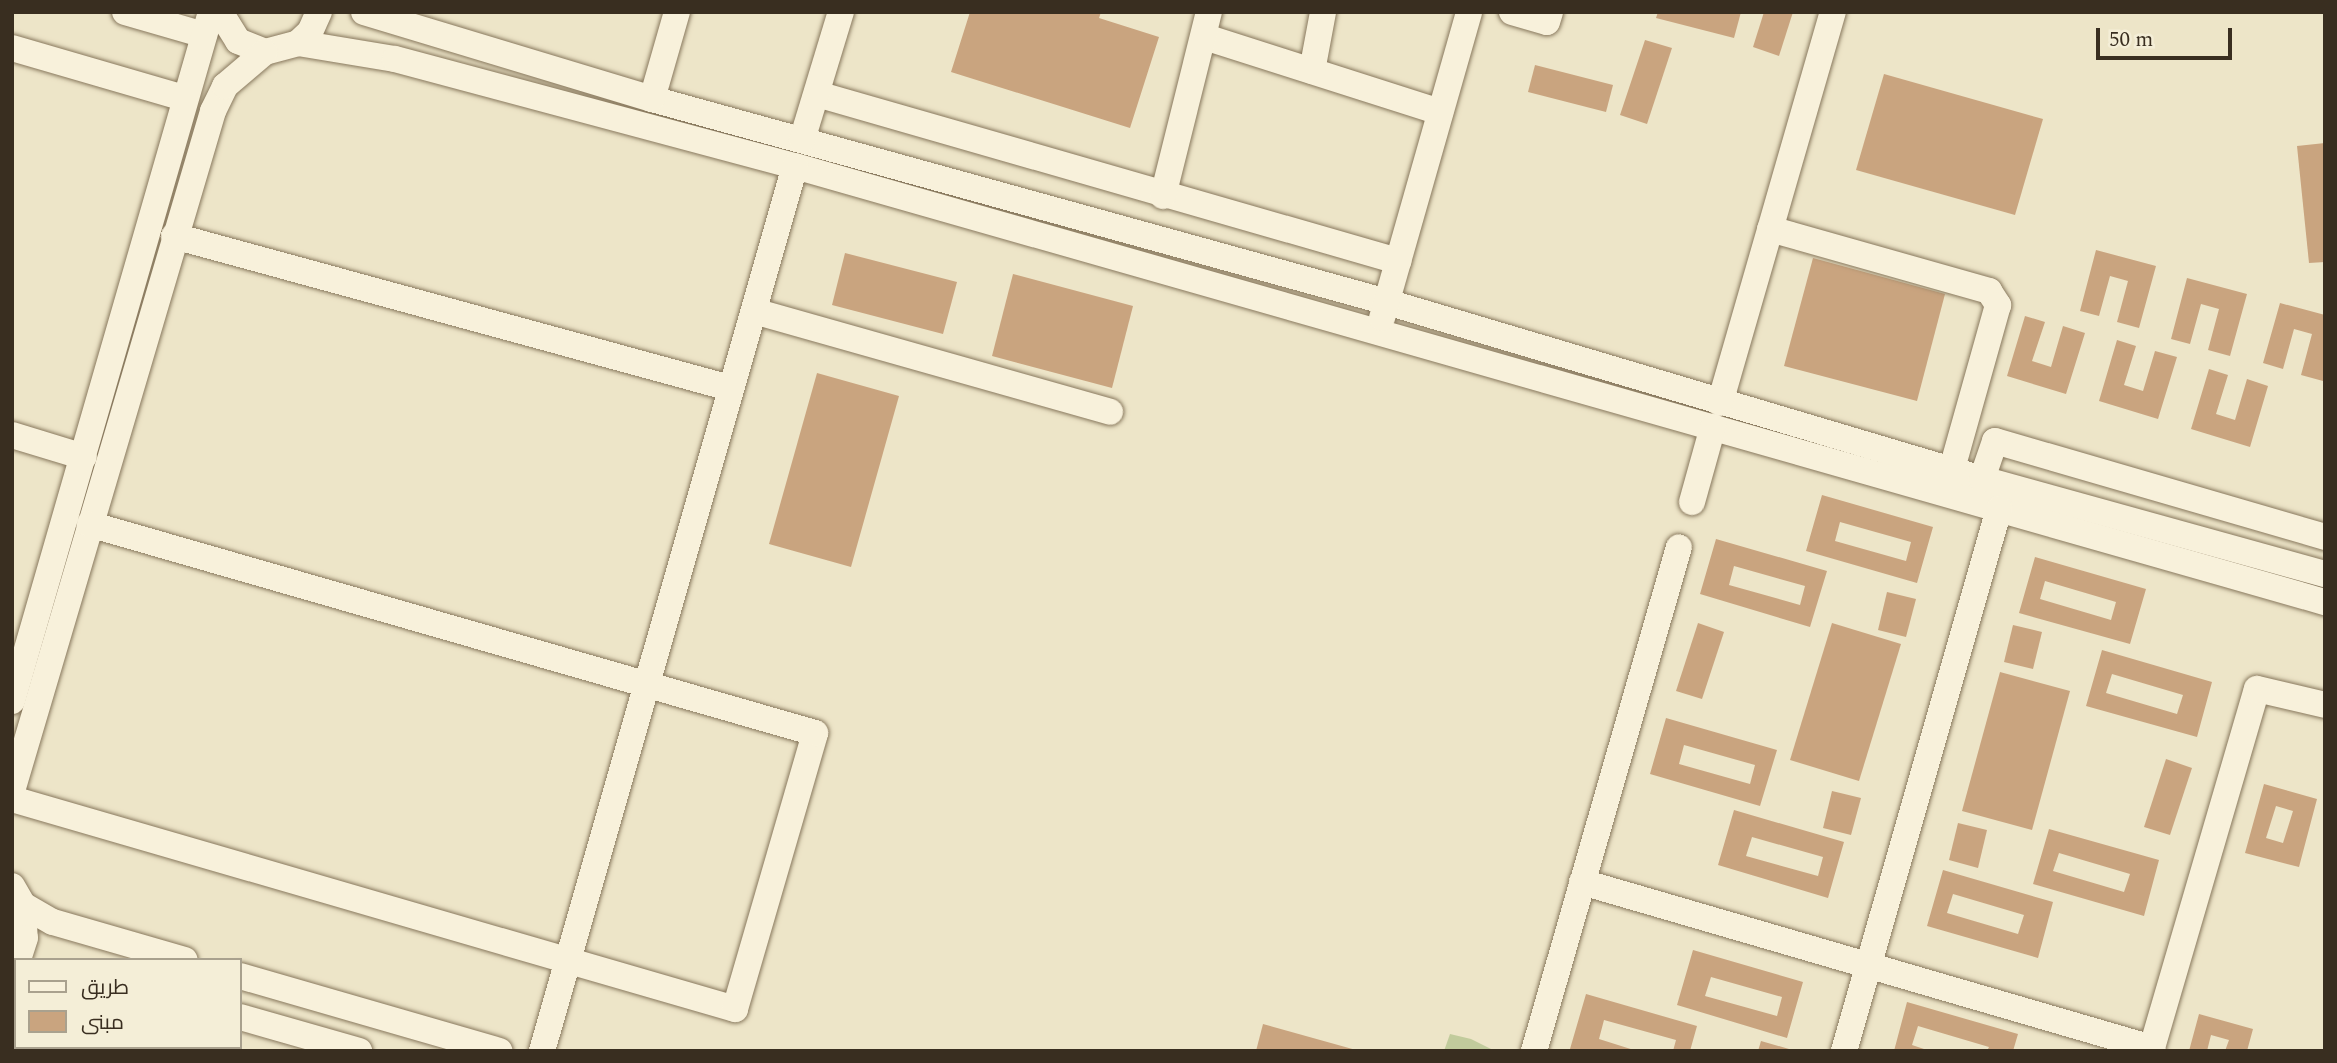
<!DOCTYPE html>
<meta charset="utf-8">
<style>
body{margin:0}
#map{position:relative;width:2337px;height:1063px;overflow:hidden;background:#ede5c8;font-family:Spectral,Cairo,serif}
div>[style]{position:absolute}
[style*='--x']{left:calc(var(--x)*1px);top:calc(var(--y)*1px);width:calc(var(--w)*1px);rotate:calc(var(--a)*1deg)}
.green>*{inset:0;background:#c1cb9c}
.building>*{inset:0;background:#c9a47f}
.roads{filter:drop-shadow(0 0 2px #88785d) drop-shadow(0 0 2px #88785d)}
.minor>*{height:26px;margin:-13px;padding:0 13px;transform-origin:13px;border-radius:13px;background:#f8f1db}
span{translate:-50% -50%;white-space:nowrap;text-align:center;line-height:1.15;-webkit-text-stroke:7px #f4eed7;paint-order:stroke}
.frame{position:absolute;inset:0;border:14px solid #392e20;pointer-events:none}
.legend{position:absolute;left:14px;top:958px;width:228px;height:91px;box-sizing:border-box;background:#f4eed7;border:2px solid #a9a18e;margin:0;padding:9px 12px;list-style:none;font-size:21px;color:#392e20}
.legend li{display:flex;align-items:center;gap:14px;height:35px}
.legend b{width:35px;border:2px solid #a9a18e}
.scale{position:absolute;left:2096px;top:28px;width:136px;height:32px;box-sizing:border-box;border:4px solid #392e20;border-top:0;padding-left:9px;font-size:21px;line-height:24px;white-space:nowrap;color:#392e20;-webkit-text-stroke:5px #f4eed7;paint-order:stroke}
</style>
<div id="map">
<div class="green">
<div style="clip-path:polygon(1450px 1034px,1471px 1039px,1495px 1051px,1444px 1051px)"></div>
</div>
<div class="building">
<div style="clip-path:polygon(970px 12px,1101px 12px,1099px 18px,1159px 37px,1130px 128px,951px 72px)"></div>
<div style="clip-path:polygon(1658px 12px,1741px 12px,1734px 38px,1656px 18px)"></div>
<div style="clip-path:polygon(1764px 12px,1793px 12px,1779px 56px,1753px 47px)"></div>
<div style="clip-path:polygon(1645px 40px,1672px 48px,1647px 124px,1620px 115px)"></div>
<div style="clip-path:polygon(1535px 65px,1613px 85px,1606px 112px,1528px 92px)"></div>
<div style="clip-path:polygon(1884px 74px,2043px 119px,2015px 215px,1856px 170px)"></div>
<div style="clip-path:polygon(2325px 143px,2325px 262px,2309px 263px,2297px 146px)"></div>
<div style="clip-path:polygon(2096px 250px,2156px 266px,2139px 328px,2117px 322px,2128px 281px,2110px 276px,2099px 316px,2080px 311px)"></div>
<div style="clip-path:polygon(845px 253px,957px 282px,943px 334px,832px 305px)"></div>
<div style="clip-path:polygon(1813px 258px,1945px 294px,1917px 401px,1784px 366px)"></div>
<div style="clip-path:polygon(1013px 274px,1133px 306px,1112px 388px,992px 356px)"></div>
<div style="clip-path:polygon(2187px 278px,2247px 294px,2230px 356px,2208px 350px,2219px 309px,2201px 304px,2190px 344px,2171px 339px)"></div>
<div style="clip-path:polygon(2280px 303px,2325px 315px,2323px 381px,2301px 375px,2312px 334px,2294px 329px,2283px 369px,2263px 363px)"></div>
<div style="clip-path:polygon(2025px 316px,2045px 322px,2032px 361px,2051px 367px,2063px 326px,2085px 333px,2066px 394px,2007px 376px)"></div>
<div style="clip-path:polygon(2117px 340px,2136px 346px,2124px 385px,2143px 391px,2155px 351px,2177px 357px,2158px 419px,2099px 401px)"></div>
<div style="clip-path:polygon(2209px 369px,2228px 375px,2216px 414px,2235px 420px,2247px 379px,2268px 386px,2250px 447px,2191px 429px)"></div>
<div style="clip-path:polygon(817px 373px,899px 396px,851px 567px,769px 544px)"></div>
<div style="clip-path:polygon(evenodd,1822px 495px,1933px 527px,1917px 583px,1806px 551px,1822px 495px,1840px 522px,1911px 542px,1906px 561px,1835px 541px,1840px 522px)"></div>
<div style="clip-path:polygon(evenodd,1716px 539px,1827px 571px,1810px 627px,1700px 594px,1716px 539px,1734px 566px,1805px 586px,1800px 605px,1729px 585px,1734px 566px)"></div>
<div style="clip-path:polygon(evenodd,2035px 557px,2146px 589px,2130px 644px,2019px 613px,2035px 557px,2045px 581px,2116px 602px,2111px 620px,2040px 599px,2045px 581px)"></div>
<div style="clip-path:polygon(1887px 592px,1916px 599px,1906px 637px,1878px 630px)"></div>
<div style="clip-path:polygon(1698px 623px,1724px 632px,1702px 699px,1676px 691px)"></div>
<div style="clip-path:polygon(1832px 623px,1901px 644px,1859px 781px,1790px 760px)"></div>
<div style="clip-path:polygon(2013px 625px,2042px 632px,2033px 669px,2004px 662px)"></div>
<div style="clip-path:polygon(evenodd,2102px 650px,2212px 682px,2197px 737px,2086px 706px,2102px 650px,2112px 674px,2183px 695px,2177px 714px,2106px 693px,2112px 674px)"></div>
<div style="clip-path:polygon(2000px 672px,2070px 691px,2032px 830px,1962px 811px)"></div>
<div style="clip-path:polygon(evenodd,1666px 718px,1777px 750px,1760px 806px,1650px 774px,1666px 718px,1684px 745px,1755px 765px,1750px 784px,1679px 764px,1684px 745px)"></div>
<div style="clip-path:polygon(2166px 759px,2192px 768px,2170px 835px,2144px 827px)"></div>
<div style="clip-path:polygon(evenodd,2264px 784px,2317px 799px,2299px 867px,2245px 853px,2264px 784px,2276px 806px,2293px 811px,2283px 843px,2266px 838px,2276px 806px)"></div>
<div style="clip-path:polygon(1832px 791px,1861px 798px,1851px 835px,1823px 828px)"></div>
<div style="clip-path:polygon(evenodd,1734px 810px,1844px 842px,1828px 898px,1718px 865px,1734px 810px,1752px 837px,1823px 857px,1818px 876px,1746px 856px,1752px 837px)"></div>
<div style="clip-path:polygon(1958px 823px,1987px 830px,1978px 868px,1949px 860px)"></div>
<div style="clip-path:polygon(evenodd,2049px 829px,2159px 860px,2144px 916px,2033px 884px,2049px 829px,2059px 853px,2130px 874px,2124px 892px,2053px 871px,2059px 853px)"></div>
<div style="clip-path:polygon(evenodd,1943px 870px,2053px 902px,2038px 958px,1927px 926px,1943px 870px,1953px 894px,2024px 915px,2018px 934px,1947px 913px,1953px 894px)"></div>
<div style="clip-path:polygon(evenodd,1693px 950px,1803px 982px,1787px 1038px,1677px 1005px,1693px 950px,1711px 977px,1782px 997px,1777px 1016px,1705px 996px,1711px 977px)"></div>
<div style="clip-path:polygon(1586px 994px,1697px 1026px,1690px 1051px,1673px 1051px,1676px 1040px,1604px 1020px,1599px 1039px,1637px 1051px,1570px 1049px)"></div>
<div style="clip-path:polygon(1907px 1002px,2018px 1034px,2013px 1051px,1987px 1051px,1989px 1047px,1918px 1026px,1912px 1045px,1930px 1051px,1894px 1051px)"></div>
<div style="clip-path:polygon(2199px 1014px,2253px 1029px,2247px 1051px,2225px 1051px,2229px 1040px,2211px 1035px,2207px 1051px,2189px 1051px)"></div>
<div style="clip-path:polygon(1263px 1024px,1356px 1050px,1356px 1051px,1256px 1051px)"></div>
<div style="clip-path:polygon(1761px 1041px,1789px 1049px,1789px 1051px,1758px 1051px)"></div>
</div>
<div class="roads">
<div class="minor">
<div style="--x:125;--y:12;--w:82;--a:16.2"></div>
<div style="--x:220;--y:12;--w:34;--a:58"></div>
<div style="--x:238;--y:41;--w:29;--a:22"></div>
<div style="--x:265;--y:52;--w:34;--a:-15"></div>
<div style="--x:298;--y:43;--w:16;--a:-43"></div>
<div style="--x:310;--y:32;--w:22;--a:-66"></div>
<div style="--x:364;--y:12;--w:301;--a:16.8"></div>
<div style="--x:652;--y:99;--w:763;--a:15.44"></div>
<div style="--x:1387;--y:302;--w:621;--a:16.57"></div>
<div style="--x:1982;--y:479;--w:356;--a:15.5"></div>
<div style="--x:1512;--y:12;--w:36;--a:16"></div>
<div style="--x:1547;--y:22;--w:10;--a:-73"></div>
<div style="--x:1205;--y:37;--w:247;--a:17.7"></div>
<div style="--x:298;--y:43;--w:98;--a:9.4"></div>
<div style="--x:395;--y:59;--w:414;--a:15"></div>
<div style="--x:795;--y:166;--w:1591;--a:15.91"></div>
<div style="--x:12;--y:48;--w:179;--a:16.2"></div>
<div style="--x:1312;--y:71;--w:60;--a:-79.4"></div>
<div style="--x:817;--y:94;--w:605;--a:16.04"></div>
<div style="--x:652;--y:99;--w:91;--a:-74"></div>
<div style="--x:802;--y:140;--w:134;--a:-73.1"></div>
<div style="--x:1163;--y:196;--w:190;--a:-76"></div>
<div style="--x:1770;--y:229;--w:228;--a:15.8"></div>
<div style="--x:1989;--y:291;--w:17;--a:57"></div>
<div style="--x:1998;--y:305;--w:189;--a:105.7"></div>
<div style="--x:174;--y:236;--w:576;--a:15.29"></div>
<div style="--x:754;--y:311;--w:370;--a:15.8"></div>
<div style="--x:1382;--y:318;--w:318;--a:-74.1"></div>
<div style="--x:1720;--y:403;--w:407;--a:-73.9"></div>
<div style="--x:12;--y:435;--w:75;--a:17"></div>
<div style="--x:1982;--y:479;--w:40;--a:-71.1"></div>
<div style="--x:1995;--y:441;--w:344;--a:16.2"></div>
<div style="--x:1692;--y:502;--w:78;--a:-74.4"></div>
<div style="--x:12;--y:701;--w:717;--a:-73.89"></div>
<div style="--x:12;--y:791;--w:709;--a:-73.53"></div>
<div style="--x:213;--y:111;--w:28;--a:-64"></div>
<div style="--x:225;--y:86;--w:52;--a:-40.4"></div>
<div style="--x:12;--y:799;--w:753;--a:16.2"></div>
<div style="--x:735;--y:1009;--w:287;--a:-73.8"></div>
<div style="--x:815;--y:733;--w:755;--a:-163.94"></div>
<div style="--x:1582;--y:882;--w:594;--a:16.24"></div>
<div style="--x:12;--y:886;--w:22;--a:60"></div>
<div style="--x:23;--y:905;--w:33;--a:87"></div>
<div style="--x:25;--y:938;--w:23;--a:108"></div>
<div style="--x:23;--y:905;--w:34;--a:30"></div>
<div style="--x:53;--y:922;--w:137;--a:16.1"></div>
<div style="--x:240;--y:976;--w:270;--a:16.1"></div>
<div style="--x:240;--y:1017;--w:124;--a:15.9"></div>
<div style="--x:542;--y:1051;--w:920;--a:-74.05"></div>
<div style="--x:1534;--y:1051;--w:524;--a:-73.95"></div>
<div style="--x:1844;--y:1051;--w:564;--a:-74.04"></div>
<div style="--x:2151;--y:1051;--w:377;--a:-73.7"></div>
<div style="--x:2257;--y:689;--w:70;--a:13.2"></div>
</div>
</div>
<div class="frame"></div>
<ul class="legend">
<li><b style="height:9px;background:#f8f1db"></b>طريق</li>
<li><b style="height:19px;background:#c9a47f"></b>مبنى</li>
</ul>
<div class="scale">50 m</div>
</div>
